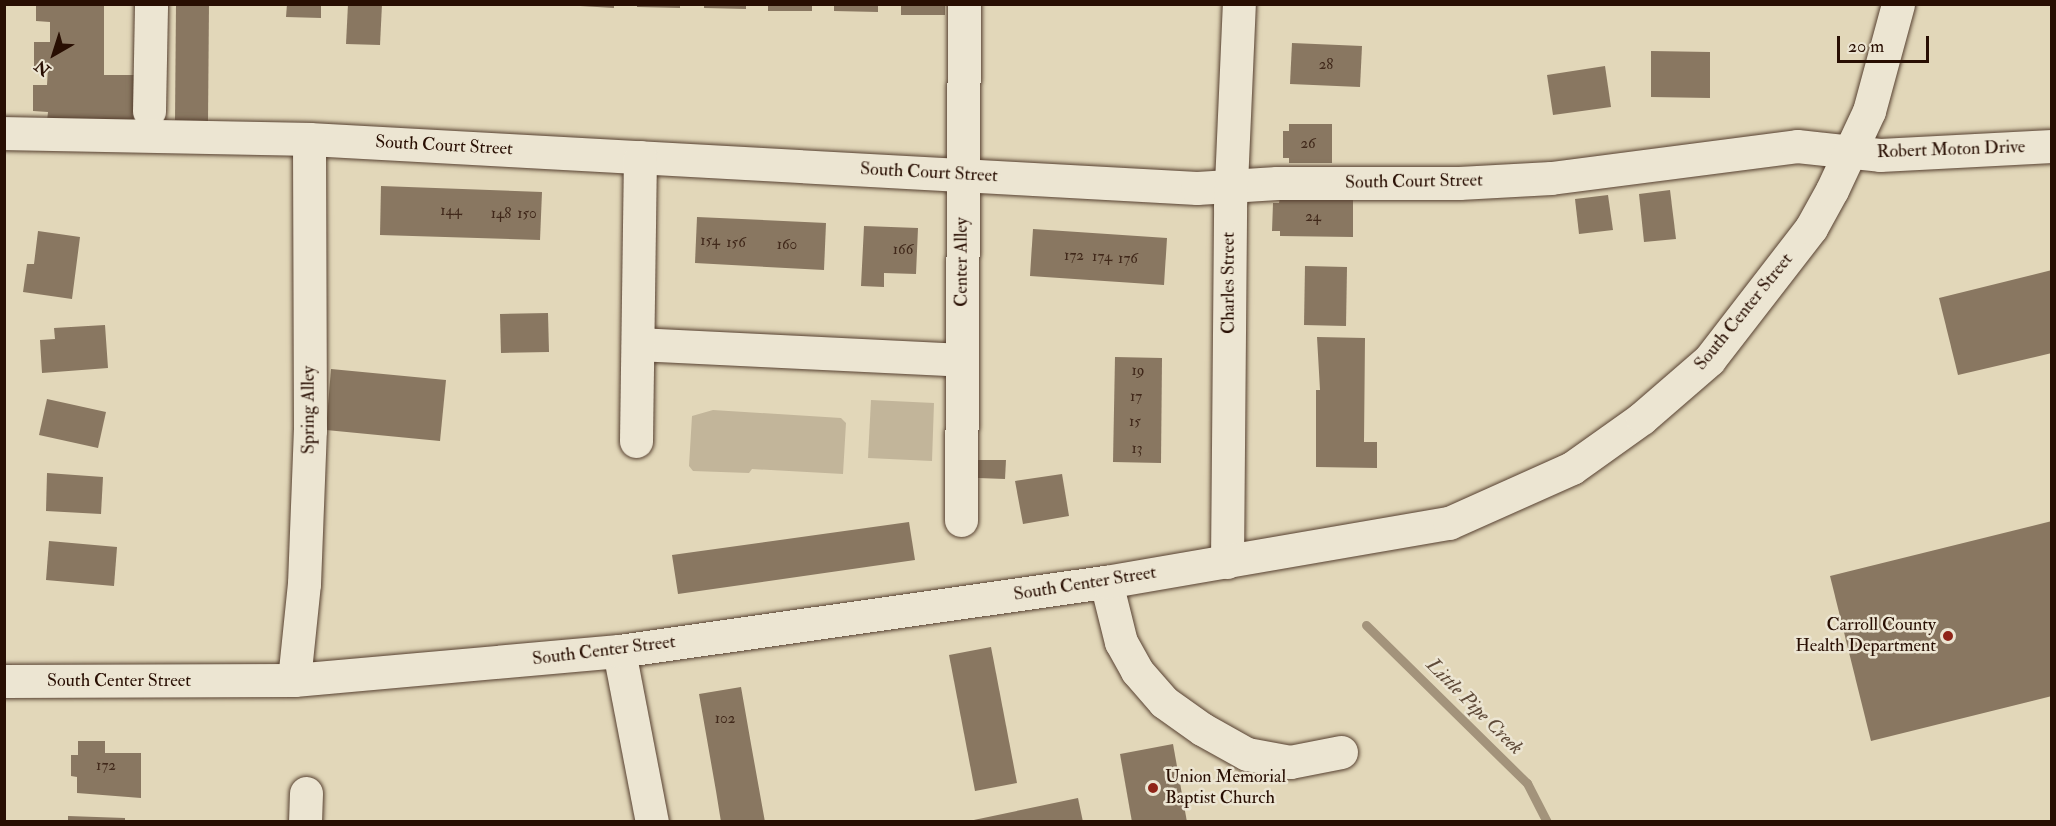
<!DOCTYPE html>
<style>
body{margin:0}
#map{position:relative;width:2056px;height:826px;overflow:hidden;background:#e2d7b9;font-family:"IM FELL Double Pica",serif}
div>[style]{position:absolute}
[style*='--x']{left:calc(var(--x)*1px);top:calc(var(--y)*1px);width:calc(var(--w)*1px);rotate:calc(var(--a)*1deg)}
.green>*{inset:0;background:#c2b59a}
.stream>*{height:9px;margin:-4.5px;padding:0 4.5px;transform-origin:4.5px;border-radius:4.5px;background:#a3937b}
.building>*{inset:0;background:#897761}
.roads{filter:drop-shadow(0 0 2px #564030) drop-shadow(0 0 2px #564030)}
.minor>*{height:33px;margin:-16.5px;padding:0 16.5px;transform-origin:16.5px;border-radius:16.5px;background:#ece5d2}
.dots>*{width:16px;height:16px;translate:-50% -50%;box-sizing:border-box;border:3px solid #ece5d2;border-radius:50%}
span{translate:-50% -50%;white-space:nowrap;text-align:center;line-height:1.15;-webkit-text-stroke:5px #ece5d2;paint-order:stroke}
.number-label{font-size:15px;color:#40281a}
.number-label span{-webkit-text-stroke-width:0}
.street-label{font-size:18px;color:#280e02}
.poi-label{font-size:18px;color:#280e02}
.right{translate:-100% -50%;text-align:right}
.left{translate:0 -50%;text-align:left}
.water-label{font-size:20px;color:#5f4a38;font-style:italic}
.frame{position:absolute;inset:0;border:6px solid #280e02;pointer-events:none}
.north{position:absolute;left:24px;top:24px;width:60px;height:60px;-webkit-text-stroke:4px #ece5d2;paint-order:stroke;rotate:219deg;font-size:16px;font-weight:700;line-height:24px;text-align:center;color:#280e02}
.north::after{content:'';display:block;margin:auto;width:21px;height:27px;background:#280e02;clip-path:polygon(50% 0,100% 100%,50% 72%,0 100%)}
.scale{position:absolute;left:1837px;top:36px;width:92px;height:27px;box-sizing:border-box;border:3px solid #280e02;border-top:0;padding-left:8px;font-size:18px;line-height:21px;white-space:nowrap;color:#280e02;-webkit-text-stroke:4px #ece5d2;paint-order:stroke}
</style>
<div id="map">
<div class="green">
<div style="clip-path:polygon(871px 400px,934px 403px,932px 461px,868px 458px)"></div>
<div style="clip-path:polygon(713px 410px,841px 418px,846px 423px,843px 474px,752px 469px,749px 473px,693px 471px,689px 466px,692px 416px)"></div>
</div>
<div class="stream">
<div style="--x:1366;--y:625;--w:226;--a:44.5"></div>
<div style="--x:1527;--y:783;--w:44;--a:62.9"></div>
</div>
<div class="building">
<div style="clip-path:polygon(36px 4px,104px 4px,104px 75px,134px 75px,134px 122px,47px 121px,48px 112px,33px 111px,33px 85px,47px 85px,48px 67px,34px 66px,34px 42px,50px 42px,50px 22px,36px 21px)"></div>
<div style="clip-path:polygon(176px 4px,209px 4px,208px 121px,175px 120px)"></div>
<div style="clip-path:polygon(287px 4px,321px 4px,321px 18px,286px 17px)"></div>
<div style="clip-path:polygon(348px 4px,382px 4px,380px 45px,346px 44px)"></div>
<div style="clip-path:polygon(580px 4px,614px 4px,614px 8px,580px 6px)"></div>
<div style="clip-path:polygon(637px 4px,680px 4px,680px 8px,637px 7px)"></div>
<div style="clip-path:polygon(704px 4px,746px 4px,746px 9px,704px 8px)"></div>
<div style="clip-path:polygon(834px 4px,878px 4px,878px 12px,834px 11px)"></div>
<div style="clip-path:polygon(901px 4px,945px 4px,945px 15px,901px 15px)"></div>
<div style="clip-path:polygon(768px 5px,812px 5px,812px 11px,768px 11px)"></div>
<div style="clip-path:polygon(1292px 43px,1362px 46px,1360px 87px,1290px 84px)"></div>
<div style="clip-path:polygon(1651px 51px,1710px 52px,1710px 98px,1651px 97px)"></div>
<div style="clip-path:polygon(1605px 66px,1611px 107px,1553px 115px,1547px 75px)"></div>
<div style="clip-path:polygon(1289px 124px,1332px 124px,1332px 163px,1289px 163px,1289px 158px,1283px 158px,1283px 131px,1289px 131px)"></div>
<div style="clip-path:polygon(381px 186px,542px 192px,540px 240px,380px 235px)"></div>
<div style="clip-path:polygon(1670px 190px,1676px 239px,1644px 242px,1639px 194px)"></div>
<div style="clip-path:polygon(1608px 195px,1613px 230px,1579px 234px,1575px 199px)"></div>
<div style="clip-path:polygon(1280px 197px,1353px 197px,1353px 237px,1280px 236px,1280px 231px,1272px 231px,1273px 203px,1279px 203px)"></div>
<div style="clip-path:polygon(697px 217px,826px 223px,824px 270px,695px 263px)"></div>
<div style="clip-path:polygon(864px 226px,918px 228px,916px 274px,884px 273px,884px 287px,861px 286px)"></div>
<div style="clip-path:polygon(1033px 229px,1167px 238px,1164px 285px,1030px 276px)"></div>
<div style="clip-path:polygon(38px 231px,80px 237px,72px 299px,23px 292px,27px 264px,34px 264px)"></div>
<div style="clip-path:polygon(1305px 266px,1347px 267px,1346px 326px,1304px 325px)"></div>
<div style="clip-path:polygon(2052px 270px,2052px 353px,1958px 375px,1939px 298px)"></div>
<div style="clip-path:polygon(548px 313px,549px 352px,501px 353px,500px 314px)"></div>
<div style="clip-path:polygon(105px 325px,108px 368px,42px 373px,40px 340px,55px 339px,54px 328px)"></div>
<div style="clip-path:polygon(1317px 337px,1365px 338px,1364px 442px,1377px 442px,1377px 468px,1316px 467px,1316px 390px,1320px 390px)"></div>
<div style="clip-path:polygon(1115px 357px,1162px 358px,1161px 463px,1113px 462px)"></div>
<div style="clip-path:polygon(331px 369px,446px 380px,440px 441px,326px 430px)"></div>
<div style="clip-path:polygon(47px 399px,106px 412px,98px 448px,39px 435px)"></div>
<div style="clip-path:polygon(978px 460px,1006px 460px,1005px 479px,978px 478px)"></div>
<div style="clip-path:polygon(47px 473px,103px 477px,101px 514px,46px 511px)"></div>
<div style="clip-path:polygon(1062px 474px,1069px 516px,1023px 524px,1015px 481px)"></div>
<div style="clip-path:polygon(2052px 521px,2052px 696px,1871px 741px,1830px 576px)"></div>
<div style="clip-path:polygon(909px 522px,915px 560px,678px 594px,672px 555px)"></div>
<div style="clip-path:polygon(49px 541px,117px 547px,114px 586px,46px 580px)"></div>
<div style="clip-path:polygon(991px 647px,1017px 783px,975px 791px,949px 655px)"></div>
<div style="clip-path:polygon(741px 687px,751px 744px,765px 822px,721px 822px,716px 791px,699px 694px)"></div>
<div style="clip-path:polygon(78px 741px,105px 741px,105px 753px,141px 753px,141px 798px,77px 793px,77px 777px,71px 776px,71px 755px,78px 755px)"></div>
<div style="clip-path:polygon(1173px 744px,1187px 822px,1132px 822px,1120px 754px)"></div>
<div style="clip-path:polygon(1078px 798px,1083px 822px,969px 822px,969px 821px)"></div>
<div style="clip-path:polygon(68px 816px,125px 818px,125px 822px,68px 822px)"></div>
</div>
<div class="roads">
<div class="minor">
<div style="--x:149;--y:111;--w:107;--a:-88.9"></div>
<div style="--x:4;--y:133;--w:305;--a:1.1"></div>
<div style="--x:309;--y:139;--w:889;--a:3.16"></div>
<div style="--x:1197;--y:188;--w:80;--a:-3.6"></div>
<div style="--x:1277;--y:183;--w:182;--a:0"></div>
<div style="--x:1459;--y:183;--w:92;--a:-3.1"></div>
<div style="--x:1551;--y:178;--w:248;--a:-7.4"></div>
<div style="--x:1797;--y:146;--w:83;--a:6.2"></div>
<div style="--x:1880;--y:155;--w:172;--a:-3"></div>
<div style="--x:638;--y:344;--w:324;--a:2.8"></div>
<div style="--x:636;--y:441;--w:284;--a:-89.2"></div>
<div style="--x:961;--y:520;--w:516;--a:-89.67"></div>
<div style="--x:1227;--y:562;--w:355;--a:-89.5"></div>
<div style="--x:1230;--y:207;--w:203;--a:-87.5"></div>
<div style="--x:1106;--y:582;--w:62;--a:76"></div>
<div style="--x:1121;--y:642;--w:33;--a:61"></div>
<div style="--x:1137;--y:671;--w:41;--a:48.9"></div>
<div style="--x:1164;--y:702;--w:47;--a:35.4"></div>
<div style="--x:1202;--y:729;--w:51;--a:29.1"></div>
<div style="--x:1247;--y:754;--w:44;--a:10.5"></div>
<div style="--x:1290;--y:762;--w:52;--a:-11.1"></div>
<div style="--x:619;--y:651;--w:174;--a:79.1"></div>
<div style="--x:294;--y:680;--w:97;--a:-84.1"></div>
<div style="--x:304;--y:584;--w:154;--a:-87.8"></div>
<div style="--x:310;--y:430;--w:291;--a:-90.2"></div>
<div style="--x:4;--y:681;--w:290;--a:-0.2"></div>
<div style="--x:294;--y:680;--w:326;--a:-5.1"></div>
<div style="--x:619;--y:651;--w:492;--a:-8.1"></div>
<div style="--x:1106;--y:582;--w:348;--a:-9.8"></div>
<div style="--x:1449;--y:523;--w:135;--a:-24.1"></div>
<div style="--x:1572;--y:468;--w:86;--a:-35.5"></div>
<div style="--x:1642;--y:418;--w:89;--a:-40.9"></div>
<div style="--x:1709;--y:360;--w:167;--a:-52.3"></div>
<div style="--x:1811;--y:228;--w:43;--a:-61.1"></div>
<div style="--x:1832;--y:190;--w:87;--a:-64.9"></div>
<div style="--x:1869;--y:111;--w:111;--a:-74.8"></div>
<div style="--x:305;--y:822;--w:29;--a:-88"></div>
</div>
</div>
<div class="dots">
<div style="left:1948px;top:636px;background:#8f2418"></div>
<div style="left:1153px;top:788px;background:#8f2418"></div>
</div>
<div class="number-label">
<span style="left:1326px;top:65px">28</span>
<span style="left:1308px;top:144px">26</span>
<span style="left:451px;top:211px">144</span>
<span style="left:501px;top:214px">148</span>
<span style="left:527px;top:214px">150</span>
<span style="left:1313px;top:217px">24</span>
<span style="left:710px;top:241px">154</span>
<span style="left:736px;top:243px">156</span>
<span style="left:787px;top:245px">160</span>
<span style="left:903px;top:250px">166</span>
<span style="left:1074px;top:256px">172</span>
<span style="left:1102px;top:257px">174</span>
<span style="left:1128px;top:259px">176</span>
<span style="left:1138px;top:371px">19</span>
<span style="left:1136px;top:397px">17</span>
<span style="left:1135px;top:422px">15</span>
<span style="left:1137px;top:449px">13</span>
<span style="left:725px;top:719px">102</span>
<span style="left:106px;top:766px">172</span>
</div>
<div class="street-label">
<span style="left:444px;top:146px;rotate:3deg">South Court Street</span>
<span style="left:1951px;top:150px;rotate:-2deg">Robert Moton Drive</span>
<span style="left:929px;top:173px;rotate:3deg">South Court Street</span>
<span style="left:1414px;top:182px;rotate:-1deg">South Court Street</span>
<span style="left:962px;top:262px;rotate:-90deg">Center Alley</span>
<span style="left:1229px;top:283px;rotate:-90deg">Charles Street</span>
<span style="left:1744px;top:312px;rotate:-51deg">South Center Street</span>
<span style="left:309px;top:410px;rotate:-90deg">Spring Alley</span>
<span style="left:1085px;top:584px;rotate:-9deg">South Center Street</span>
<span style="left:604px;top:651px;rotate:-7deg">South Center Street</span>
<span style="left:119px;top:681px">South Center Street</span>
</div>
<div class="poi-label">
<span class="right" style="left:1936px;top:636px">Carroll County<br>Health Department</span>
<span class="left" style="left:1165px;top:788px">Union Memorial<br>Baptist Church</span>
</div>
<div class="water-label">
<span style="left:1475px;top:706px;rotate:45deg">Little Pipe Creek</span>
</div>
<div class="frame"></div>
<div class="north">N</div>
<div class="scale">20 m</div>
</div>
